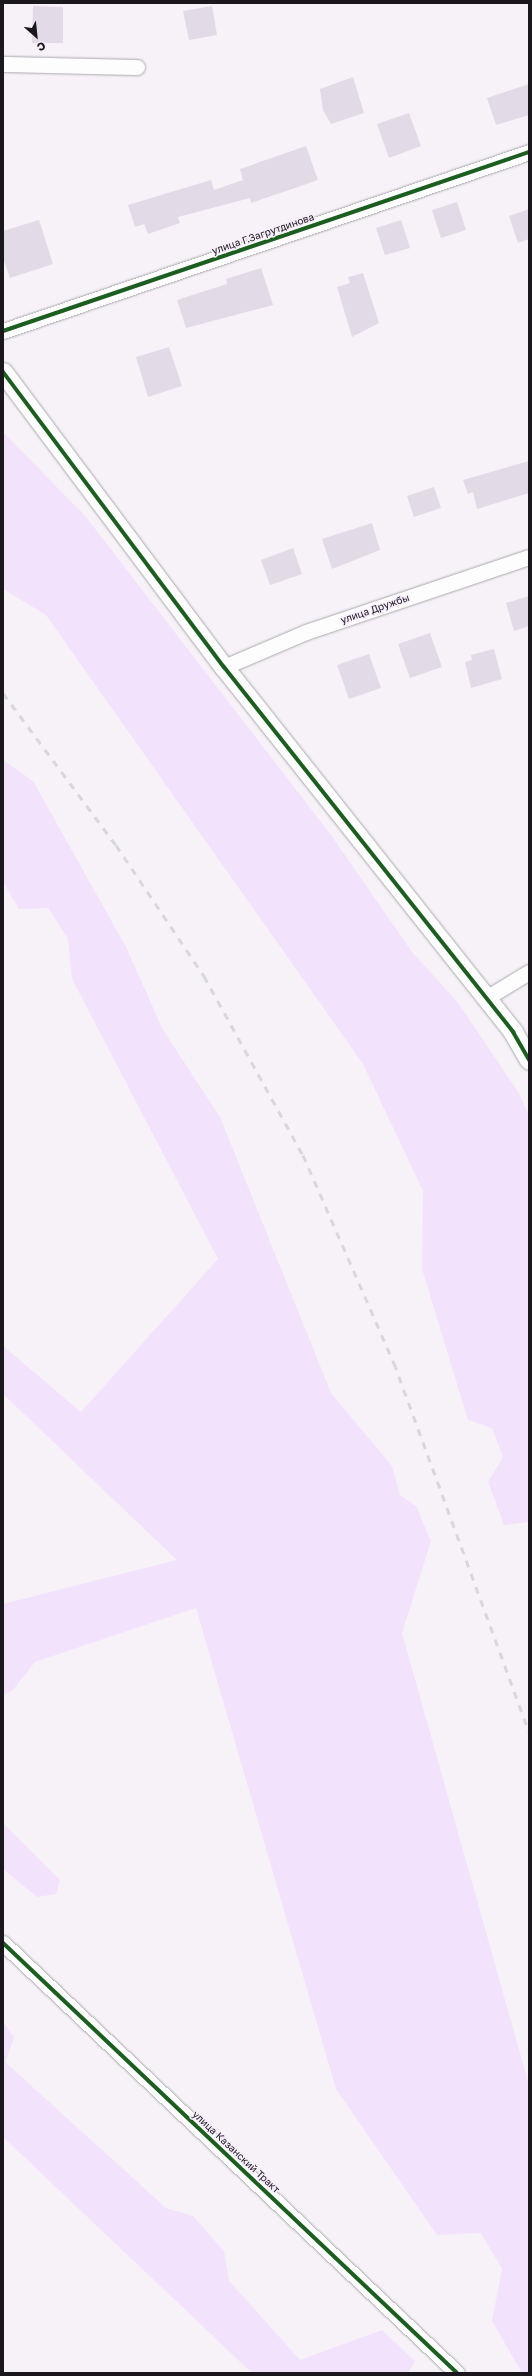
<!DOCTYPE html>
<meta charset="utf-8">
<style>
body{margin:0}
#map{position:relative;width:532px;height:2376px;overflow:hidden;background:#f6f2f8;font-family:"Golos Text",sans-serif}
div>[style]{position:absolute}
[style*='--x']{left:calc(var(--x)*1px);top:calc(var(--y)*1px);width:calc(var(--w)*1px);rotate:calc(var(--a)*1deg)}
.green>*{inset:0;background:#f3e2fb}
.building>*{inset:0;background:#e3dae8}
.roads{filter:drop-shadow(0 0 1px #aba8ad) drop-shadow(0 0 1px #aba8ad)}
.minor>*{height:15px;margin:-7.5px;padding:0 7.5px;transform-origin:7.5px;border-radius:7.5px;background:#fefdfe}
.tertiary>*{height:19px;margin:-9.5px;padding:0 9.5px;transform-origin:9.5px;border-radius:9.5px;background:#fefdfe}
.rail>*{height:3px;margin-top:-1.5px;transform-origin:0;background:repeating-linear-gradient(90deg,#d8d7d9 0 7px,transparent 0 14px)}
.cycleway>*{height:4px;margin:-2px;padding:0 2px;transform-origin:2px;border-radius:2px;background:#1b5e20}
span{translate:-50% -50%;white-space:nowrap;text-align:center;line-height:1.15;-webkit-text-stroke:3px #f7eefc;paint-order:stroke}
.street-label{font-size:10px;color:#1b181d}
.frame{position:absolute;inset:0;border:4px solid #1b181d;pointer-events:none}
.north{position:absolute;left:16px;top:16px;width:40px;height:40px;-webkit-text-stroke:3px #f7eefc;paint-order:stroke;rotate:153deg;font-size:11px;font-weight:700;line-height:16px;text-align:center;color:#1b181d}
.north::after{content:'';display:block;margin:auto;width:14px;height:18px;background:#1b181d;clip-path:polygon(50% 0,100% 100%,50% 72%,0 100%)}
</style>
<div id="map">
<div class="green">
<div style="clip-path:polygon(3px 432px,86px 517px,331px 835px,412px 952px,459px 1004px,520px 1095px,529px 1116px,529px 1522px,504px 1525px,488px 1482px,503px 1457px,492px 1428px,468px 1420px,422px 1269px,423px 1191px,363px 1064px,46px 615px,3px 589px)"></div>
<div style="clip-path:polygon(3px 760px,33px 781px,126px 947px,163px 1030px,220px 1117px,331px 1393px,392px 1466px,400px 1495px,416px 1506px,431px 1541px,402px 1633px,529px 2085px,529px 2373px,522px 2373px,492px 2321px,502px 2269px,481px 2233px,437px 2235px,336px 2089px,196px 1608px,35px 1662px,13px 1690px,3px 1695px,3px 1604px,177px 1560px,3px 1394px,3px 1346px,81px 1412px,218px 1259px,72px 979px,68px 939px,48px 908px,19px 909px,3px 882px)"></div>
<div style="clip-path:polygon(3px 1823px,60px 1880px,56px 1894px,37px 1897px,3px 1869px)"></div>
<div style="clip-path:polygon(3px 2021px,14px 2038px,5px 2062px,166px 2208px,193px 2216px,224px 2251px,229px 2281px,300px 2360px,382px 2330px,415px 2361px,408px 2373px,252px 2373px,3px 2137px)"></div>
</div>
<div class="building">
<div style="clip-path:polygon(33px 6px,63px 7px,63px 43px,32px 43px)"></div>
<div style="clip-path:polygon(212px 6px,217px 35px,189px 40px,183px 11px)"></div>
<div style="clip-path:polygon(353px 77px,364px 113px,331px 124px,323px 110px,320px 89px)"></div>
<div style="clip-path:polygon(529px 84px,529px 115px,496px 125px,487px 98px)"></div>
<div style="clip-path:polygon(409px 113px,421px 146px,389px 158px,377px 124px)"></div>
<div style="clip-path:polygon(306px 146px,318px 180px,251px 203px,250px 198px,178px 217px,180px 223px,148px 234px,144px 224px,135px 227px,128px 205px,211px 180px,214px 190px,243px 180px,240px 169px)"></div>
<div style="clip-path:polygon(457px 202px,466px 230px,441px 238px,432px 210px)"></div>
<div style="clip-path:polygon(529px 209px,529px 239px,518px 243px,509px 216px)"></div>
<div style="clip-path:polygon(39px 220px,53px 264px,10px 278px,3px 258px,3px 231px)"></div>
<div style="clip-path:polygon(401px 220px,410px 248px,385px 255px,376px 228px)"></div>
<div style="clip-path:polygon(261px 268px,273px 305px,186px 328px,177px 300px,227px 284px,226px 279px)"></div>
<div style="clip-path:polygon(363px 273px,379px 323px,352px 337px,337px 287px,350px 283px,348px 277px)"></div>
<div style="clip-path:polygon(169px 347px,182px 386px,148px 397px,136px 357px)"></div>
<div style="clip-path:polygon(529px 461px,529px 493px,477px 509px,473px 492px,468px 494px,463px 480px)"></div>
<div style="clip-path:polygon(434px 487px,441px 508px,414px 517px,407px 496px)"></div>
<div style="clip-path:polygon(372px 523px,380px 550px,332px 569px,322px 539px)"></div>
<div style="clip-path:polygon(293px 548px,302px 574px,270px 585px,261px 560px)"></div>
<div style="clip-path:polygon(529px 596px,529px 626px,514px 631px,506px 603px)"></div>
<div style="clip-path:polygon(430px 633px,442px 667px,410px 678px,398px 644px)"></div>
<div style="clip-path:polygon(494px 649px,502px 679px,471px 688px,465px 662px,472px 660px,471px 655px)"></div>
<div style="clip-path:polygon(369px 654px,381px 688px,349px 699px,337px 665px)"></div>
</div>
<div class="roads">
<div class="minor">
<div style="--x:3;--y:64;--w:134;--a:1.3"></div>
<div style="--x:3;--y:331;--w:556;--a:-18.79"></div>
<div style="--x:224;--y:667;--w:89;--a:-23.1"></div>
<div style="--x:306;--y:632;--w:235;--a:-18.6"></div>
<div style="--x:486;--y:998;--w:50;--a:-31.2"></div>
<div style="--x:3;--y:1943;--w:625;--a:43.44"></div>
</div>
<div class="tertiary">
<div style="--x:3;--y:372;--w:369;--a:53.2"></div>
<div style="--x:224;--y:667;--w:466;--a:51.6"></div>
<div style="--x:513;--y:1032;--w:32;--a:60"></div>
</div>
</div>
<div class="rail">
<div style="--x:3;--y:693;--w:189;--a:53.4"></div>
<div style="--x:116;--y:845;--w:158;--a:56.1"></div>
<div style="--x:204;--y:976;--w:205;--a:61.1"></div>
<div style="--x:303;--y:1155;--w:227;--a:66.4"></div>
<div style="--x:394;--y:1363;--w:393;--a:69.9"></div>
</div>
<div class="cycleway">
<div style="--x:3;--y:331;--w:556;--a:-18.79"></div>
<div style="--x:3;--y:372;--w:369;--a:53.2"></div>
<div style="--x:224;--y:667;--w:466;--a:51.6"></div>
<div style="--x:513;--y:1032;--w:32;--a:60"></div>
<div style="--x:3;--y:1943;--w:625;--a:43.44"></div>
</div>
<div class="street-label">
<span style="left:263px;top:234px;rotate:-19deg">улица Г.Загрутдинова</span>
<span style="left:375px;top:609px;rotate:-19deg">улица Дружбы</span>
<span style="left:236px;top:2152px;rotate:43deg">улица Казанский Тракт</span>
</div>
<div class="frame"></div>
<div class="north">С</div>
</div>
